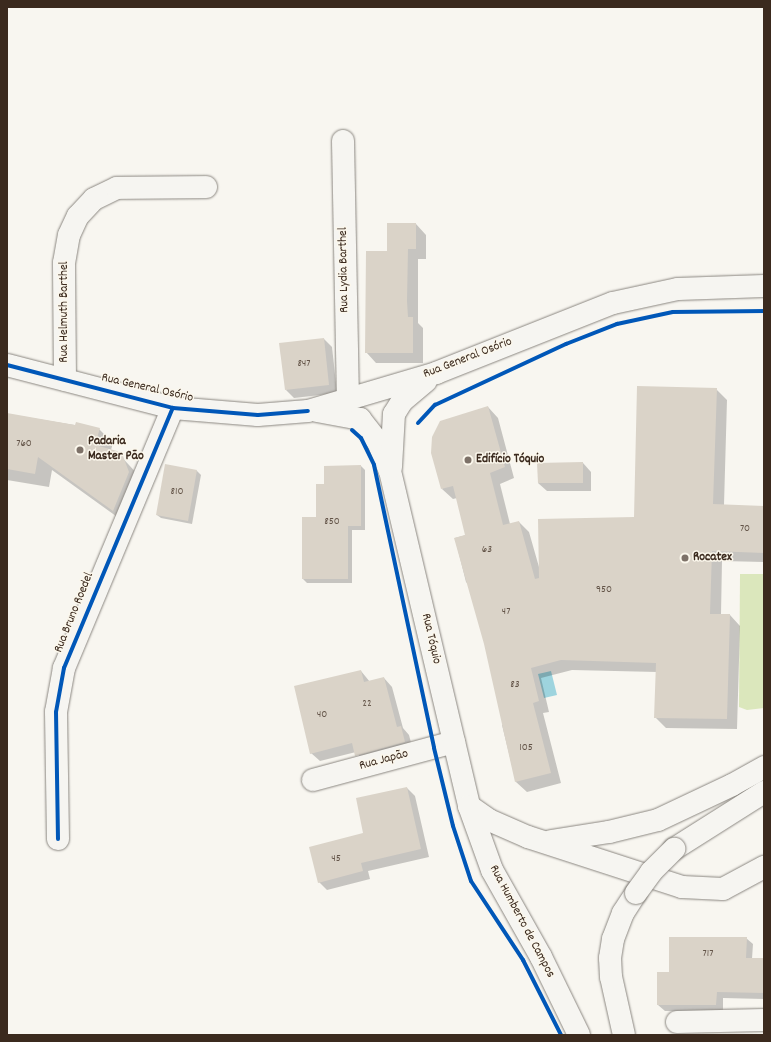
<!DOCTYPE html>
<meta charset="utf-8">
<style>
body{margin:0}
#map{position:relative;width:771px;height:1042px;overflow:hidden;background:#f8f6f0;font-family:Dekko,sans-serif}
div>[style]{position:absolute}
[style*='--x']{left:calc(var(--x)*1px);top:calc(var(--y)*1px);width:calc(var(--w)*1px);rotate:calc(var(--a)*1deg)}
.green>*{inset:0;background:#dbe7bc}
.water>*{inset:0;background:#9ed4de}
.shadow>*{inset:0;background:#0003}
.building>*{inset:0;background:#dad3c8}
.roads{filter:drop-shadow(0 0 1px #8b8781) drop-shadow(0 0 1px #8b8781)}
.minor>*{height:22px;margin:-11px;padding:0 11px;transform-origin:11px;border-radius:11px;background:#f6f5f1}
.major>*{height:22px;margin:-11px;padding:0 11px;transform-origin:11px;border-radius:11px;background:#f6f5f1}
.bridges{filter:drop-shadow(0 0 1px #8b8781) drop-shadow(0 0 1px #8b8781)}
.major-bridge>*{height:22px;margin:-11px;padding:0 11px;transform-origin:11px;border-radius:11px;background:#f6f5f1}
.cycleway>*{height:4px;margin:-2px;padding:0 2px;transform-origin:2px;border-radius:2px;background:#0057b8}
.dots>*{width:11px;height:11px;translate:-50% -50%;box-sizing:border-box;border:2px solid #fbf7ec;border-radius:50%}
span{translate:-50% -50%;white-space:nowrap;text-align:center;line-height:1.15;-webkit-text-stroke:3px #fbf7ec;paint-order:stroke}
.number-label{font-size:11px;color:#635448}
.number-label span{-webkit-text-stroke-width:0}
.street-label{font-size:13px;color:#3b2a1e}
.poi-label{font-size:13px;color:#3b2a1e;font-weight:700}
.left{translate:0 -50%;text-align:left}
.frame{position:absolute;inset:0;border:8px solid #3b2a1e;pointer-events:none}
</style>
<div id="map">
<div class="green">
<div style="clip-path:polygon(740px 574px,764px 574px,764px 708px,747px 710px,739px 707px)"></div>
</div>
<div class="water">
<div style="clip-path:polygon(551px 671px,557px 695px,544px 698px,538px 674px)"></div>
</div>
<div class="shadow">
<div style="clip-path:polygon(416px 224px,426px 235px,426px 259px,418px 259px,418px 323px,423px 328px,423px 363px,376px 363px,366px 352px,388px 252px)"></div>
<div style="clip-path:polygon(324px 339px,332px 347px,337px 393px,294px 398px,286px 390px)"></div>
<div style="clip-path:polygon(716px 389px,727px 400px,724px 505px,764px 507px,764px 562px,722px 561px,721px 615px,730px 615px,740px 626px,737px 729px,666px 728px,655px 717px,657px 672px,572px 670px,541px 678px,549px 712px,543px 713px,561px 783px,527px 792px,516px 782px,502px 725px,505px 724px,470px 586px,466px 582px,455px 538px,466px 535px,457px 498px,453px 499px,442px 489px,488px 407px,498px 418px,514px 478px,500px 484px,510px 524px,519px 522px,529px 532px,539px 567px,635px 518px)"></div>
<div style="clip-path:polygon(7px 414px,99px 429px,113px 443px,111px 450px,117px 452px,141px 478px,127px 524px,52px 470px,49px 487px,7px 480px)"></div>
<div style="clip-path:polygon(583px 463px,591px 472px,591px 491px,547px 491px,538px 483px,538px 464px)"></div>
<div style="clip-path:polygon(166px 465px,197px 471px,201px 475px,192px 524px,161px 518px,157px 515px)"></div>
<div style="clip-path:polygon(361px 466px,365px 470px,365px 530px,352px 530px,352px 583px,307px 583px,303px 579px,317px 518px)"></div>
<div style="clip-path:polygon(361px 671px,370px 682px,384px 678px,392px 687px,403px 728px,409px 735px,413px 750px,365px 763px,356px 752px,320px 761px,311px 753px)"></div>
<div style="clip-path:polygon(407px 788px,415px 796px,429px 857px,368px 871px,370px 879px,327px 890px,319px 882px)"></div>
<div style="clip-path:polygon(746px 938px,753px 944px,752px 959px,764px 959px,764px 999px,723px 998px,723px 1011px,665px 1011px,658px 1005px,670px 973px)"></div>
</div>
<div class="building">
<div style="clip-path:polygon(387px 223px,416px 223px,416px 249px,408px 249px,407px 301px,408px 317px,413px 317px,413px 353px,365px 353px,366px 251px,387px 251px)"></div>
<div style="clip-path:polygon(324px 338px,329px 385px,285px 390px,279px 343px)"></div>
<div style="clip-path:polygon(637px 386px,717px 388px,713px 504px,764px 506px,764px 553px,712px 551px,710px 614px,730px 614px,727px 719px,654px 718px,656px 663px,561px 660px,531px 668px,539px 701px,533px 703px,551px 773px,515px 782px,484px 644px,454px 538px,465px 535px,453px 486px,441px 489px,431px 453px,432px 437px,440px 421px,488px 406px,505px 467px,490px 473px,503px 525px,519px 521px,535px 579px,539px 578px,538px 519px,634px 517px)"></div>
<div style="clip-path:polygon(7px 413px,75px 425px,76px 422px,100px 428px,95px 445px,117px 451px,123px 456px,129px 472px,113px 511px,38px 457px,35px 474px,7px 469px)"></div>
<div style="clip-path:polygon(583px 462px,583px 483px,538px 483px,537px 463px)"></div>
<div style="clip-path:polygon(165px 464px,197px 470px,188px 521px,156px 515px)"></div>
<div style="clip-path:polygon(361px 465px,361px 526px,348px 526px,348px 579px,302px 579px,302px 517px,316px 517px,316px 484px,324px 484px,324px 466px)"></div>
<div style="clip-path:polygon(361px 670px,364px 682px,384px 677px,397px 727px,401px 726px,405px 742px,355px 756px,352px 743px,310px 754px,294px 686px)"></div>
<div style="clip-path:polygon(407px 787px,421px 849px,361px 863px,363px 871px,318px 883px,309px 847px,363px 833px,356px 798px)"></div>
<div style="clip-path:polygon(669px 937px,747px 937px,746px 958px,764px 958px,764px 993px,717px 992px,716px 1005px,657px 1005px,657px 972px,669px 972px)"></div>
</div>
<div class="roads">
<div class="minor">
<div style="--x:343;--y:141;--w:258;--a:88.9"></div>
<div style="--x:65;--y:380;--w:117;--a:-90.5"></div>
<div style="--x:64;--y:263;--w:28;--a:-80"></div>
<div style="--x:69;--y:235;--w:21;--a:-65"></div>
<div style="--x:78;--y:216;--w:23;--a:-47"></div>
<div style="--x:94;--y:199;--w:25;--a:-26"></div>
<div style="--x:117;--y:188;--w:89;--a:-0.6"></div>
<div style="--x:313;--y:780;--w:146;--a:-15.1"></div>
<div style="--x:58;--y:839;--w:127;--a:-90.9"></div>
<div style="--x:56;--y:712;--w:45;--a:-79.7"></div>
<div style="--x:64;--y:668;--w:282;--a:-67.3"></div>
<div style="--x:677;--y:1022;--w:87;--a:-1.3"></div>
</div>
<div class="major">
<div style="--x:7;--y:365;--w:171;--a:14.5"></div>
<div style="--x:173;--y:408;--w:85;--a:4.7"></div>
<div style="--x:258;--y:415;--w:50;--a:-4.6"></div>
<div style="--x:308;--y:411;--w:134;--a:-16.5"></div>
<div style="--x:436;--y:373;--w:190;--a:-21.6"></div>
<div style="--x:613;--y:303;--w:66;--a:-12.2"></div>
<div style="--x:678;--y:289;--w:86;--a:-2"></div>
<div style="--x:317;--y:411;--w:44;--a:10.5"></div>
<div style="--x:360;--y:419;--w:29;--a:52"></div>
<div style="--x:378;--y:442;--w:31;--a:68"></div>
<div style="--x:390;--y:471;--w:344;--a:76.7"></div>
<div style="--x:469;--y:806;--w:68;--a:70.2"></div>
<div style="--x:492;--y:870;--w:100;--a:60.6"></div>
<div style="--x:541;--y:957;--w:87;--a:64"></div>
<div style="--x:391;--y:467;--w:53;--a:-86.8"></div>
<div style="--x:394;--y:414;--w:15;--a:-58"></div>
<div style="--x:402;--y:401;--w:31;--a:-40"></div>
<div style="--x:469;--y:806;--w:24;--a:35"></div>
<div style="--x:489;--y:820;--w:43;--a:23.6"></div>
<div style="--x:528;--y:837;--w:162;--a:18"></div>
<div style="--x:682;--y:887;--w:41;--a:2.8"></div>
<div style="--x:723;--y:889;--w:47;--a:-28.2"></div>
<div style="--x:551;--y:841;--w:59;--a:-8.8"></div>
<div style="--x:609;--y:832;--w:50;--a:-13.8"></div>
<div style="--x:658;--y:820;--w:82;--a:-25.3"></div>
<div style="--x:732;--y:785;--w:37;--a:-29"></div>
<div style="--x:674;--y:849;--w:107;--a:-32.3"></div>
<div style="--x:624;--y:1035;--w:59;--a:-102.6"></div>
<div style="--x:611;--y:977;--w:19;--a:-93"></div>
<div style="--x:610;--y:958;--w:19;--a:-81"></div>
<div style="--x:613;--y:939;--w:28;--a:-69"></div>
<div style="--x:623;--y:913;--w:24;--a:-57"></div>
</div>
</div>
<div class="bridges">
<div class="major-bridge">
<div style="--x:636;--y:893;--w:26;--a:-54"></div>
<div style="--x:651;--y:872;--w:33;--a:-45"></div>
</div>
</div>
<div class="cycleway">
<div style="--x:7;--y:365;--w:171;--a:14.5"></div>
<div style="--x:173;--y:408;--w:85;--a:4.7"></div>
<div style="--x:258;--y:415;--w:50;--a:-4.6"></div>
<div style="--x:418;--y:423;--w:25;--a:-47"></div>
<div style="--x:435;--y:405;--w:145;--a:-25"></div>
<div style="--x:566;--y:344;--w:55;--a:-21.4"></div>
<div style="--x:617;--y:324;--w:57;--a:-12.1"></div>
<div style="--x:673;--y:312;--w:91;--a:-0.6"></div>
<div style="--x:352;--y:430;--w:12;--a:42"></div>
<div style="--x:361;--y:438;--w:30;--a:64"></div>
<div style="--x:374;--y:465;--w:289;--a:78"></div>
<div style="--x:434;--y:748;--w:80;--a:76.3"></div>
<div style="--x:453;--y:826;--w:58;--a:71.9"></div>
<div style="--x:471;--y:881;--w:95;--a:56.6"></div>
<div style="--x:523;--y:960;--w:84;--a:63.1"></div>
<div style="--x:58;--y:839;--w:127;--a:-90.9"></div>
<div style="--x:56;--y:712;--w:45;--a:-79.7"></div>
<div style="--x:64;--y:668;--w:282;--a:-67.3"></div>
</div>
<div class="dots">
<div style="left:80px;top:450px;background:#7d7168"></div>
<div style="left:468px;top:460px;background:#7d7168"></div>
<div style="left:685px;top:558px;background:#7d7168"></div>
</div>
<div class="number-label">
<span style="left:304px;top:364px">847</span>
<span style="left:24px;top:444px">760</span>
<span style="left:177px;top:492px">810</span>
<span style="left:332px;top:522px">850</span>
<span style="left:745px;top:529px">70</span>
<span style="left:487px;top:550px">63</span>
<span style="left:604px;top:590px">950</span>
<span style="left:506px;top:612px">47</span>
<span style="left:515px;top:685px">83</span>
<span style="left:367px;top:704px">22</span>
<span style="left:322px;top:715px">40</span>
<span style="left:526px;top:748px">105</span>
<span style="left:336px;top:859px">45</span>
<span style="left:708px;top:954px">717</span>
</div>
<div class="street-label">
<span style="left:345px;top:270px;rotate:-91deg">Rua Lydia Barthel</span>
<span style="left:65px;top:312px;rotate:-90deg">Rua Helmuth Barthel</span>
<span style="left:468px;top:359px;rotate:-21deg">Rua General Osório</span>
<span style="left:147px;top:389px;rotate:13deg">Rua General Osório</span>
<span style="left:75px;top:613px;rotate:-68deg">Rua Bruno Roedel</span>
<span style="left:430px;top:639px;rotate:77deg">Rua Tóquio</span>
<span style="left:384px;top:761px;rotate:-15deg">Rua Japão</span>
<span style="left:521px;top:922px;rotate:62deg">Rua Humberto de Campos</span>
</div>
<div class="poi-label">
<span class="left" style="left:88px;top:450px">Padaria<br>Master Pão</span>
<span class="left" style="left:476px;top:460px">Edifício Tóquio</span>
<span class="left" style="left:693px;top:558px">Rocatex</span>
</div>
<div class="frame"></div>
</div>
